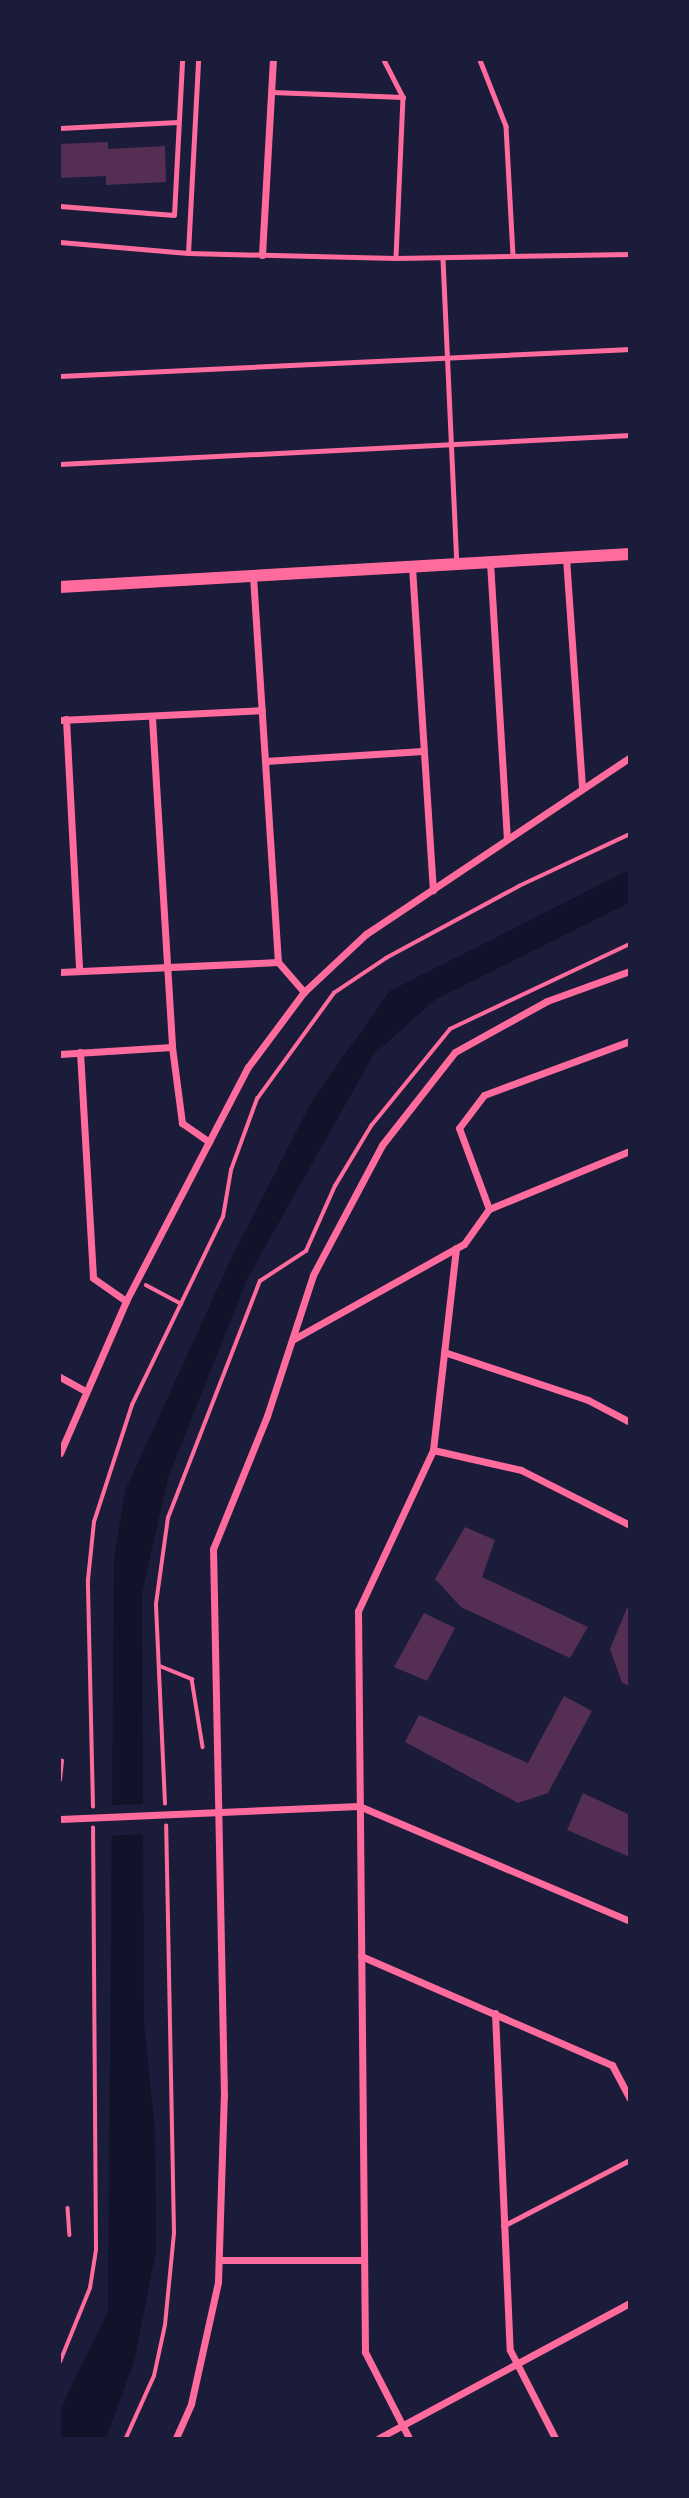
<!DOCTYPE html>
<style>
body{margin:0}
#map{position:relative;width:689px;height:2498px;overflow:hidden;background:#1b1b3a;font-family:"Titillium Web",sans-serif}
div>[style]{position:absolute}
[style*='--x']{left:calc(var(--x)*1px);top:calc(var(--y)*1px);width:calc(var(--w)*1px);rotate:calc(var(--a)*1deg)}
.water>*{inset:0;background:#12122b}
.pier>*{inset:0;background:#1b1b3a}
.building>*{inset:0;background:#542f53}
.path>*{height:3.5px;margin:-1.75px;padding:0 1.75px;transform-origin:1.75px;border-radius:1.75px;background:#ff6b9d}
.service>*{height:4.5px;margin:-2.25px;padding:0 2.25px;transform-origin:2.25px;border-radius:2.25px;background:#ff6b9d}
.minor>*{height:7px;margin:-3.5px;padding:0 3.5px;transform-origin:3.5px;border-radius:3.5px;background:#ff6b9d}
.secondary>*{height:12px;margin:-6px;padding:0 6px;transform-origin:6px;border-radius:6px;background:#ff6b9d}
span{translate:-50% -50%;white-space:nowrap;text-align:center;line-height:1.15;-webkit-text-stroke:7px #1b1b3a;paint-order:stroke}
.frame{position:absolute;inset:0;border:61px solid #1b1b3a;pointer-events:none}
</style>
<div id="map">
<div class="water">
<div style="clip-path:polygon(629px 870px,629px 903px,436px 999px,374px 1054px,247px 1279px,168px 1478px,142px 1593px,144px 2023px,155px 2131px,156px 2251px,134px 2362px,106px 2438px,60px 2438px,60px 2410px,108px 2311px,114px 1558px,125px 1491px,231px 1259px,313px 1099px,390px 991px)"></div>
</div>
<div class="pier">
<div style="clip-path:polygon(147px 1804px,148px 1834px,108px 1836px,108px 1805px)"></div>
</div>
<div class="building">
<div style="clip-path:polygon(108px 142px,108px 149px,165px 146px,166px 182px,106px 185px,106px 176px,60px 178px,60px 144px)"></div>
<div style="clip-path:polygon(465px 1527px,495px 1540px,482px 1577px,588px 1627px,570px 1658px,461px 1607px,435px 1579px)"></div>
<div style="clip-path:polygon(627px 1608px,630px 1609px,630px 1686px,622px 1683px,610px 1649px)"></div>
<div style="clip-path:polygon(424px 1613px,455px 1628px,427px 1681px,394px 1667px)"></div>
<div style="clip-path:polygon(564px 1696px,592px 1711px,548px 1793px,518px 1803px,405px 1742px,419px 1715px,528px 1763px)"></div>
<div style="clip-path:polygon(583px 1793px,630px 1815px,630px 1857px,567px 1830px)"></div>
</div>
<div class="path">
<div style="--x:146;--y:1285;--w:40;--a:28"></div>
<div style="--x:160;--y:1666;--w:35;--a:22"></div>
<div style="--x:192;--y:1679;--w:69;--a:80.8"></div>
<div style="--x:60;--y:1780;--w:19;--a:-84"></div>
<div style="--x:165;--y:1804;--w:200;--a:-92.6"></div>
<div style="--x:156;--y:1604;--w:87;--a:-82.1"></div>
<div style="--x:168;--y:1518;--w:254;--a:-68.8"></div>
<div style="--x:260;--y:1281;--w:55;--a:-33.1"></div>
<div style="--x:306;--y:1251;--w:71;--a:-66"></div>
<div style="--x:335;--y:1186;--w:70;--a:-59"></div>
<div style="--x:371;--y:1126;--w:125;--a:-50.8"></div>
<div style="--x:450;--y:1029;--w:199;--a:-25.3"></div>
<div style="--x:93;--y:1807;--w:227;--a:-91.3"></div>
<div style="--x:88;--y:1580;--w:58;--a:-84.1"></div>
<div style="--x:94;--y:1522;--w:123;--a:-72"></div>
<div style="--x:132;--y:1405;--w:209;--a:-64.2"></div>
<div style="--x:223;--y:1217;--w:48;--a:-80.3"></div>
<div style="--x:231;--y:1170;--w:76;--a:-69.9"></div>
<div style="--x:257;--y:1099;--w:131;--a:-54"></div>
<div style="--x:334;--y:993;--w:63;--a:-33.9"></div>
<div style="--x:386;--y:958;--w:151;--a:-28.4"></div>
<div style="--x:519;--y:886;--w:123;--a:-25.1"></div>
<div style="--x:68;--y:2208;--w:27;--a:86"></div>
<div style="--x:60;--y:2362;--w:80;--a:-67.9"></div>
<div style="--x:90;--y:2288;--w:38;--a:-81"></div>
<div style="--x:96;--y:2250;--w:422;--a:-90.4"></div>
<div style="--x:126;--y:2438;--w:68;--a:-65.7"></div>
<div style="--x:154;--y:2376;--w:52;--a:-77.8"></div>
<div style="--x:165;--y:2325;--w:92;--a:-84.4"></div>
<div style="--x:174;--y:2233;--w:407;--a:-91.1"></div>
</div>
<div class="service">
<div style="--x:384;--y:60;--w:42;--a:62.8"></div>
<div style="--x:403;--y:97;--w:161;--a:92.5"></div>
<div style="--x:480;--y:60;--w:71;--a:68.5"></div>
<div style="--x:506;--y:126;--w:129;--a:86.9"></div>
<div style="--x:272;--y:92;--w:131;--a:2.2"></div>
<div style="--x:60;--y:128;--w:118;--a:-2.9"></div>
<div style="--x:60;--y:206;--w:114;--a:4.5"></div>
<div style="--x:174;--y:215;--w:155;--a:-87"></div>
<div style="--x:60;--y:242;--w:128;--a:4.9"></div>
<div style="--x:188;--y:253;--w:208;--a:1.4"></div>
<div style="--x:396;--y:258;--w:234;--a:-1"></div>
<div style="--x:188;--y:253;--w:193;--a:-87"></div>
<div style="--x:443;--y:259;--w:304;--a:87.4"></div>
<div style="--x:60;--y:376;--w:571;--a:-2.71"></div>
<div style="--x:60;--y:464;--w:571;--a:-2.91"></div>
<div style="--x:503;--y:2226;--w:143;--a:-27.5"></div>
</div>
<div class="minor">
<div style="--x:262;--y:255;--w:195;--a:-86.8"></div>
<div style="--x:566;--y:558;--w:231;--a:86"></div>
<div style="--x:490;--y:562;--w:277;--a:86.5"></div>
<div style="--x:412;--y:567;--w:324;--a:86.3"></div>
<div style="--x:253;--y:576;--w:387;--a:86.3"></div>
<div style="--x:278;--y:962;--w:40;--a:49"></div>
<div style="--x:152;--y:718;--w:330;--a:86.5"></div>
<div style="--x:172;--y:1047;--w:77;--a:82.5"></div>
<div style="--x:182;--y:1123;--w:33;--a:35"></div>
<div style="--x:66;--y:719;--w:252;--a:87"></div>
<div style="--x:60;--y:720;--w:202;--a:-2.8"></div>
<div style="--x:265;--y:761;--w:158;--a:-3.6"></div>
<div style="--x:60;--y:972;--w:218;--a:-2.6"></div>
<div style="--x:80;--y:1052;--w:226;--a:86.7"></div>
<div style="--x:93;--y:1278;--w:40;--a:34.9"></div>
<div style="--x:60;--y:1054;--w:112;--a:-3.6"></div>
<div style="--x:489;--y:1209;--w:86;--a:-110.3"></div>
<div style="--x:459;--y:1128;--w:41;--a:-52.9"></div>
<div style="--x:484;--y:1095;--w:156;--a:-20.3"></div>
<div style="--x:292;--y:1340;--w:197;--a:-29.2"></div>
<div style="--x:464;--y:1244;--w:43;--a:-54.5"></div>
<div style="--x:489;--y:1209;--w:152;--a:-22.4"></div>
<div style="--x:444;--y:1352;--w:152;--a:18.4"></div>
<div style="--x:588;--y:1400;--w:47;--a:27.6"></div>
<div style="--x:60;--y:1377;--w:29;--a:29"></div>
<div style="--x:433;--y:1450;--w:203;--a:-83.5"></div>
<div style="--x:60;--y:1453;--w:166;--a:-66.5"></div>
<div style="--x:126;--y:1301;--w:264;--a:-62.5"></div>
<div style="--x:248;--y:1067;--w:94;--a:-53.3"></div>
<div style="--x:304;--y:992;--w:85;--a:-43.1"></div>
<div style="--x:366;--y:934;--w:318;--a:-33.8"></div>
<div style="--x:60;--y:1819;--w:299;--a:-2.5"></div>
<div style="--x:359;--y:1806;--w:294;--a:23"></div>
<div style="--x:361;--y:1956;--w:274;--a:23.5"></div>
<div style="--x:612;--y:2065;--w:38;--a:62"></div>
<div style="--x:495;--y:2013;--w:337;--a:87.5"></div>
<div style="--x:510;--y:2350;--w:99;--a:62.9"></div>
<div style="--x:219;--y:2260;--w:145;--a:0"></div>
<div style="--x:176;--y:2438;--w:37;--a:-66"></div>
<div style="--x:191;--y:2404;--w:125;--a:-77.5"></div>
<div style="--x:218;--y:2282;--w:186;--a:-88.2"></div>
<div style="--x:224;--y:2096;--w:547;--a:-91.15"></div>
<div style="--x:213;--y:1549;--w:144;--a:-67.9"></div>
<div style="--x:267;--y:1416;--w:148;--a:-71.9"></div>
<div style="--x:313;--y:1275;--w:147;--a:-62"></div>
<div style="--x:382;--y:1145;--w:118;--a:-51.9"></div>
<div style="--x:455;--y:1052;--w:105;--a:-29"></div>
<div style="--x:547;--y:1001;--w:88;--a:-19.9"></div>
<div style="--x:379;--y:2438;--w:285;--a:-28.3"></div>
<div style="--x:409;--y:2438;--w:97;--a:-117.1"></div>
<div style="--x:365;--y:2352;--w:741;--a:-90.54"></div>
<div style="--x:358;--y:1611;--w:178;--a:-65"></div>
<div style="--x:433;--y:1450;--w:90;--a:12.8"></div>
<div style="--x:521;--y:1470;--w:122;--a:26.8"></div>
</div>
<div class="secondary">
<div style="--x:60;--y:587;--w:571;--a:-3.31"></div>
</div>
<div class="frame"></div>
</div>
